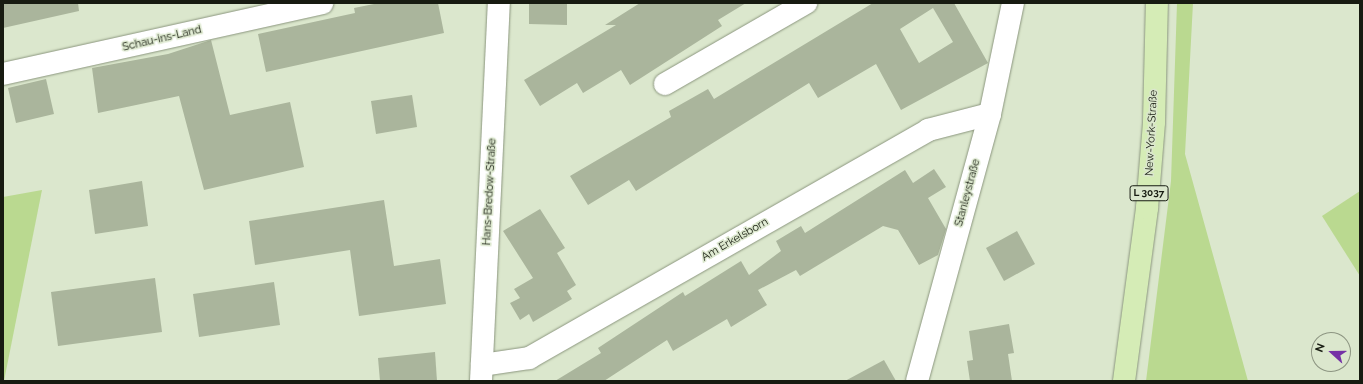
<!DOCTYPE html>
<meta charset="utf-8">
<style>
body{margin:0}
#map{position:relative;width:1363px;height:384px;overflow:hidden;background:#dbe7cd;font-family:Raleway,sans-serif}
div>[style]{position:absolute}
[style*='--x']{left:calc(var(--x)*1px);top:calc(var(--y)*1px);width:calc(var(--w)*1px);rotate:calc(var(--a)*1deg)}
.green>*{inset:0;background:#bad990}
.building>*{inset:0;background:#aab59c}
.roads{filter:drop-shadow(0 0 1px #8b967e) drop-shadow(0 0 1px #8b967e)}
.street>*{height:22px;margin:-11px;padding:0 11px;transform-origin:11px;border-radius:11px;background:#fff}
.primary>*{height:22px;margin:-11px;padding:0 11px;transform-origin:11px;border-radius:11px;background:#d5ecb6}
span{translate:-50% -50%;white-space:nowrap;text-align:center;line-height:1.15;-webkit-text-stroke:3px #dbe7cd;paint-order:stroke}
.shield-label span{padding:1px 3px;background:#dbe7cd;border:1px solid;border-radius:3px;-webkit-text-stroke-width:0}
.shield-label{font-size:10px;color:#171b11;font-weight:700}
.street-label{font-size:11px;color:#171b11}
.frame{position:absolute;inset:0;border:4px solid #171b11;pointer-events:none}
.north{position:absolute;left:1311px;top:332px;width:40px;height:40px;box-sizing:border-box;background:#dbe7cd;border:1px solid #8d9582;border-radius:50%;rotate:291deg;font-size:11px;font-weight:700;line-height:16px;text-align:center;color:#171b11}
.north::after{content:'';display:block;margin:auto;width:14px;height:18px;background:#7531a6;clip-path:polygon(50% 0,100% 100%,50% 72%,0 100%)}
</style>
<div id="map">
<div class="green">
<div style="clip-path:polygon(1177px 3px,1193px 3px,1185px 154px,1248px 381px,1146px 381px,1171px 181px)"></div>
<div style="clip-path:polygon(42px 190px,4px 381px,3px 381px,3px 197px)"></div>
<div style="clip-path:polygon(1360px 191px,1360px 276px,1322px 216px)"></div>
</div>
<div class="building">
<div style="clip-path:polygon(3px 3px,78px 3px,79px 11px,3px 28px)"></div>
<div style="clip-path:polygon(379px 3px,438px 3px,444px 33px,266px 72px,258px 34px,355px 13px,354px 8px)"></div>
<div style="clip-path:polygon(529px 3px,567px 3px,567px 25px,529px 24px)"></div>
<div style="clip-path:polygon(640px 3px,746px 3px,718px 20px,722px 26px,630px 85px,621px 70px,583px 93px,577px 83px,540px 106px,524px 80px,616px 25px,605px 25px)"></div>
<div style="clip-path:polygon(evenodd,873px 3px,954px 3px,988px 63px,901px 110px,876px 64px,818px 98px,809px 83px,636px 191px,629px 180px,588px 205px,570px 176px,671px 117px,669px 111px,708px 89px,714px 99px,873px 3px,933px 8px,953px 42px,919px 63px,900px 29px,933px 8px)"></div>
<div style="clip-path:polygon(211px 40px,230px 115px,290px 102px,304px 167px,204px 190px,179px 96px,98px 113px,92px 68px,168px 54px)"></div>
<div style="clip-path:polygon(46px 79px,54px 114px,16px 123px,8px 88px)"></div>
<div style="clip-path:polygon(412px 95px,417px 127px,376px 134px,371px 101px)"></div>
<div style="clip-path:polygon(934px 169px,946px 187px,928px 198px,946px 229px,938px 255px,919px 265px,898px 230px,883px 226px,800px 276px,796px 270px,758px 290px,767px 305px,731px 327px,727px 319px,673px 351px,667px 340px,604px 381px,555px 381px,601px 353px,598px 348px,683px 292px,685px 296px,741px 261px,749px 275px,781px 251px,776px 241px,801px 226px,805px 233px,905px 170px,913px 183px)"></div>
<div style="clip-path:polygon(142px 181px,148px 226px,95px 234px,89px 190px)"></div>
<div style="clip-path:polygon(384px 200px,394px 266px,440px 259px,446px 304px,359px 316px,350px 250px,255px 265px,249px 221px)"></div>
<div style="clip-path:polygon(540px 209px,565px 248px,557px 253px,576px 285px,567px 291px,572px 299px,533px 322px,529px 314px,520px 320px,510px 303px,520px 298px,514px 289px,533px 278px,503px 231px)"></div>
<div style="clip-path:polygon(1017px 231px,1035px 264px,1004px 281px,986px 248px)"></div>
<div style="clip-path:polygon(155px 278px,162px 332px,58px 346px,51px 292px)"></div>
<div style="clip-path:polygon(274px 282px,280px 325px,199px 337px,193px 294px)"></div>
<div style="clip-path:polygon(1009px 324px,1014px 353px,1008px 354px,1012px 381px,970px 381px,967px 361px,973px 360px,969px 331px)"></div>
<div style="clip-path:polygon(435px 352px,437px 381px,380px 381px,378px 358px)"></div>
<div style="clip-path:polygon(884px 360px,896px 381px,845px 381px)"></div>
</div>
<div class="roads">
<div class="street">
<div style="--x:3;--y:74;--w:327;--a:-12.5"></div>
<div style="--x:665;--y:84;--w:163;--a:-29.9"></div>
<div style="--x:482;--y:365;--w:48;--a:-8.5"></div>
<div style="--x:529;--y:358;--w:460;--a:-29.7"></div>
<div style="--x:928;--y:130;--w:64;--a:-14.5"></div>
<div style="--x:481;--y:381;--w:378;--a:-87.3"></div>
<div style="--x:917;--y:381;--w:277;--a:-74.7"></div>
<div style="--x:990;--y:114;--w:113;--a:-78.3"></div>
</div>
<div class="primary">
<div style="--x:1124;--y:381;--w:175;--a:-82.4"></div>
<div style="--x:1147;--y:208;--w:86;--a:-85.3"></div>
<div style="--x:1154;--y:122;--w:119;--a:-88.6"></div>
</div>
</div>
<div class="shield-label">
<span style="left:1149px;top:193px">L 3037</span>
</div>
<div class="street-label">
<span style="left:162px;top:39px;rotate:-13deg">Schau-ins-Land</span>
<span style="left:1152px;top:133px;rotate:-87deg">New-York-Straße</span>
<span style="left:490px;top:192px;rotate:-87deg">Hans-Bredow-Straße</span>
<span style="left:968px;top:193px;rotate:-75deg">Stanleystraße</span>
<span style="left:735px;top:240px;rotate:-30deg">Am Erkelsborn</span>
</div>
<div class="frame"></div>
<div class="north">N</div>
</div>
